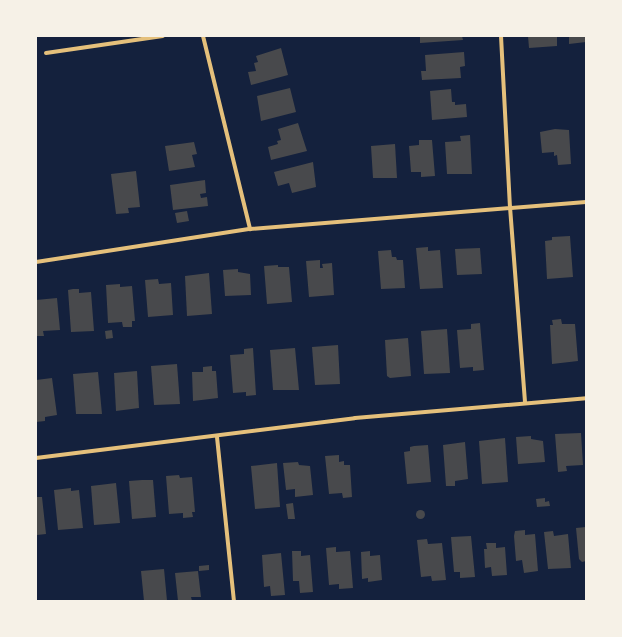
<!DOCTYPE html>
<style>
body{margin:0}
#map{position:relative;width:622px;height:637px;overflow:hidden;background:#14213d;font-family:Cabin,sans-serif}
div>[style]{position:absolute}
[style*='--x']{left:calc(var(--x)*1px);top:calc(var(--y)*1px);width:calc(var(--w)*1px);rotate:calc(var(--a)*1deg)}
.building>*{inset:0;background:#48494c}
.round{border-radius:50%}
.minor>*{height:4px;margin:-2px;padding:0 2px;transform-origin:2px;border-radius:2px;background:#e5c07b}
span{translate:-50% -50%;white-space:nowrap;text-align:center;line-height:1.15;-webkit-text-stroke:3px #f6f1e7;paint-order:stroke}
.frame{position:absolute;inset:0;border:37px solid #f6f1e7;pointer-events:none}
</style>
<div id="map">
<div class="building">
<div style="clip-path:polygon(420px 36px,462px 36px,463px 40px,420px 43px)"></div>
<div style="clip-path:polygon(528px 36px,557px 36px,557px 46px,529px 48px)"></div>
<div style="clip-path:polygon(569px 36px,586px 36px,586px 42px,569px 44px)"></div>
<div style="clip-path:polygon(281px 48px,288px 75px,251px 85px,248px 72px,256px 71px,254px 63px,258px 62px,256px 56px)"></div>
<div style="clip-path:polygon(464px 52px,465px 66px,460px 67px,461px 78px,422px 80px,421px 71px,426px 71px,425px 55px)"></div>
<div style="clip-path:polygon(290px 88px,296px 112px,261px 121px,257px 96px)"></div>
<div style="clip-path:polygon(451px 89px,452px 102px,455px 102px,455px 105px,466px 104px,467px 117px,432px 120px,430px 91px)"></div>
<div style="clip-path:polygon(298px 123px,307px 151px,271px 160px,268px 147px,278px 144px,277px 141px,281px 140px,278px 129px)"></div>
<div style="clip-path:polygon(555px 129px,569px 130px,571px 164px,558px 165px,557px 155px,554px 156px,554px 152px,542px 153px,540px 132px)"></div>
<div style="clip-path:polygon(470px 135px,472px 174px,447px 174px,445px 142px,461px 141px,460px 136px)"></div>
<div style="clip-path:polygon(419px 140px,432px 140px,435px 176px,421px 177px,421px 172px,411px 172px,409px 146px,419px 145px)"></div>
<div style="clip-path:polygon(194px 142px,197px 154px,192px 155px,195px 167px,169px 171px,165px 146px)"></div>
<div style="clip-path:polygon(395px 144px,397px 178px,373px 178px,371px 146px)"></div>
<div style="clip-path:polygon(313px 162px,316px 187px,292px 193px,289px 183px,278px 186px,274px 172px)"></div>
<div style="clip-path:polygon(136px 171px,140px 207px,128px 208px,129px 213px,116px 214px,111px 174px)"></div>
<div style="clip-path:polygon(205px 180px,206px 193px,200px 194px,201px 198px,207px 197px,208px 206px,173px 210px,170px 185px)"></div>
<div style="clip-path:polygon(187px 211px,189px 221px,177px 223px,175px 213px)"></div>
<div style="clip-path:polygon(570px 236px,573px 277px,547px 279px,545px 241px,552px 240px,552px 237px)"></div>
<div style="clip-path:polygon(428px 247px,428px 251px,440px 250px,443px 288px,420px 289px,416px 248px)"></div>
<div style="clip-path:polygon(480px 248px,482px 274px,457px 275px,455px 249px)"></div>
<div style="clip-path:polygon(391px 250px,392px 257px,396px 257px,397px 260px,403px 260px,405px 288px,381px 289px,378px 251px)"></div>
<div style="clip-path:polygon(320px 260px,320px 268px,323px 268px,322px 264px,332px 263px,334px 295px,309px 297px,306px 261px)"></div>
<div style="clip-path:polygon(278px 265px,278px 267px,289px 267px,292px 302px,267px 304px,264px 266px)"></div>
<div style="clip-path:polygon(238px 269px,238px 272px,250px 274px,251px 295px,225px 296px,223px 270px)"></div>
<div style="clip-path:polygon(209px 273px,212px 314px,187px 316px,185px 276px)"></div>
<div style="clip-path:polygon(158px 279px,159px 284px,171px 283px,173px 315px,148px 317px,145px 280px)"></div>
<div style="clip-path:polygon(120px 284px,120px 287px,132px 286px,135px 321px,132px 321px,132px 327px,123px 327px,122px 322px,108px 323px,106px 285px)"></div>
<div style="clip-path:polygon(73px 289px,79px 289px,79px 293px,91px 292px,94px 331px,71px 332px,68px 290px)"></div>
<div style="clip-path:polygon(57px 298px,60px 330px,43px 331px,44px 336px,36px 336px,36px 300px)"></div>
<div style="clip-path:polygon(561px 319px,562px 324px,575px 324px,578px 361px,552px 364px,550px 325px,553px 325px,552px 320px)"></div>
<div style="clip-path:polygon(480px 323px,484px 370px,473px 371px,473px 367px,460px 368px,457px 330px,471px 329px,471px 324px)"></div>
<div style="clip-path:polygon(447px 329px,450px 373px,424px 374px,421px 331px)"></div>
<div style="clip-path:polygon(112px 330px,113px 338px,106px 339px,105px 331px)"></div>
<div style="clip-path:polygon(408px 338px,411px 376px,390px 378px,387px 376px,385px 340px)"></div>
<div style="clip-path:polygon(338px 345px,340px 384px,315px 385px,312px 347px)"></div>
<div style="clip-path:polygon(253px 348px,256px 395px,246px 396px,246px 392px,233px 393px,230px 355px,244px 354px,244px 349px)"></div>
<div style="clip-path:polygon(295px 348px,299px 390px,273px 390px,270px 350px)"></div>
<div style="clip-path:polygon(177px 364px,180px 404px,154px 405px,151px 366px)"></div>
<div style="clip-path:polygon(212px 366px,212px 371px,216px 371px,218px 398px,193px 401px,192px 372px,203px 372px,203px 367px)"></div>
<div style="clip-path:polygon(137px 371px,139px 408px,116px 411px,114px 373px)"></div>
<div style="clip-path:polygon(98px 372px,102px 414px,76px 414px,73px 374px)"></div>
<div style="clip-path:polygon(52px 378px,57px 415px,45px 417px,45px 421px,36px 422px,36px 380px)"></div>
<div style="clip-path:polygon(581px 433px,583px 465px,566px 466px,567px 471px,558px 472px,555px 434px)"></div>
<div style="clip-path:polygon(531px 436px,531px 439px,543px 441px,545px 462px,518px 464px,516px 437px)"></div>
<div style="clip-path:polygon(505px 438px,508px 482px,482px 484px,479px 441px)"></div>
<div style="clip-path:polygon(465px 442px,468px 479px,455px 481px,455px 486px,446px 486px,443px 445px)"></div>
<div style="clip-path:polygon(428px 445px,431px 482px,407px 484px,404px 452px,410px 451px,410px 447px,414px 446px)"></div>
<div style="clip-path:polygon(339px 455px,339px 462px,344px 461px,344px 465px,350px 465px,352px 497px,343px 498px,342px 493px,329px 494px,325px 456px)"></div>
<div style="clip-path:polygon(298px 462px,299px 465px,310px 466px,313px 495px,295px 497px,295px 489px,286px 490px,283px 463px)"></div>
<div style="clip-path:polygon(277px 463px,280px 507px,255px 509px,251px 466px)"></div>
<div style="clip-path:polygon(179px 475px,180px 478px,192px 477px,195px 512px,192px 512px,193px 517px,183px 518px,183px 513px,169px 514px,166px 476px)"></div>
<div style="clip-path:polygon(142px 480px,153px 480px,156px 517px,132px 519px,129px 481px)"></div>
<div style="clip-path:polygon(116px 483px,120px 523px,94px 525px,91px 486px)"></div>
<div style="clip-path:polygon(71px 488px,71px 491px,79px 490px,83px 528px,58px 530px,54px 490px)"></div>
<div style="clip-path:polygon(36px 497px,42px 497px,46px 534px,37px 535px,36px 542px)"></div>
<div style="clip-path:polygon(545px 498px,545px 502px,549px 501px,550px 506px,537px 507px,536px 499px)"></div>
<div style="clip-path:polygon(293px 503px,295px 519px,288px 519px,286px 504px)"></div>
<div class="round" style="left:415.5px;top:509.5px;width:9px;height:9px"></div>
<div style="clip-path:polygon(586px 527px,586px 561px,582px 562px,579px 559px,576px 528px)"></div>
<div style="clip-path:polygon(525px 530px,525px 535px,535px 534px,538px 571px,524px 573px,522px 560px,516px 561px,514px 536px,515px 531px)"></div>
<div style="clip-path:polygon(553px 531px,554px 536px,568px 534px,571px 568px,548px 569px,544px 532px)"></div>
<div style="clip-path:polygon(471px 536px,475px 577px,460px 578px,460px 572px,454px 572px,451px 537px)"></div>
<div style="clip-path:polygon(427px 539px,428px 544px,442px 543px,446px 580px,432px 581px,431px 576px,421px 577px,417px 540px)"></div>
<div style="clip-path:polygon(486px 543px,496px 543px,496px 548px,505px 547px,507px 575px,492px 576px,491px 567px,485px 568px,484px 549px,487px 549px)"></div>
<div style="clip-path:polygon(336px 547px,336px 552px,350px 551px,353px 588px,339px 589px,339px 584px,329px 585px,326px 548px)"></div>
<div style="clip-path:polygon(292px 551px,301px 551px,301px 556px,310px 555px,313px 592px,300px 593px,299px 581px,293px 581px)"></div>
<div style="clip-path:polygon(370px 551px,370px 556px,380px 555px,382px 580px,368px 582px,368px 578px,362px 579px,361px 552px)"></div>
<div style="clip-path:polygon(281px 553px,285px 595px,271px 596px,270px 586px,264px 587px,262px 555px)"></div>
<div style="clip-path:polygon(209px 565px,209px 570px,199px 571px,199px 566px)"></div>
<div style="clip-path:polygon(164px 569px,167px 601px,144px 601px,141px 571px)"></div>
<div style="clip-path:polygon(198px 571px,201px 597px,191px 597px,192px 601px,178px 601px,175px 573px)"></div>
</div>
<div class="minor">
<div style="--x:203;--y:36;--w:199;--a:76.3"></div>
<div style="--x:501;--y:36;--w:171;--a:87"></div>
<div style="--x:510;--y:207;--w:196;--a:85.6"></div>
<div style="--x:46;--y:53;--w:118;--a:-8.3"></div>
<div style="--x:36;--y:262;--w:217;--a:-8.8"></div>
<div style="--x:250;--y:229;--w:337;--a:-4.6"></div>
<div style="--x:217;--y:437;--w:165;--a:84.1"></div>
<div style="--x:36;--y:458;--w:321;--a:-7.1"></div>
<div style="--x:355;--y:418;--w:232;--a:-4.9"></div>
</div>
<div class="frame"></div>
</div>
